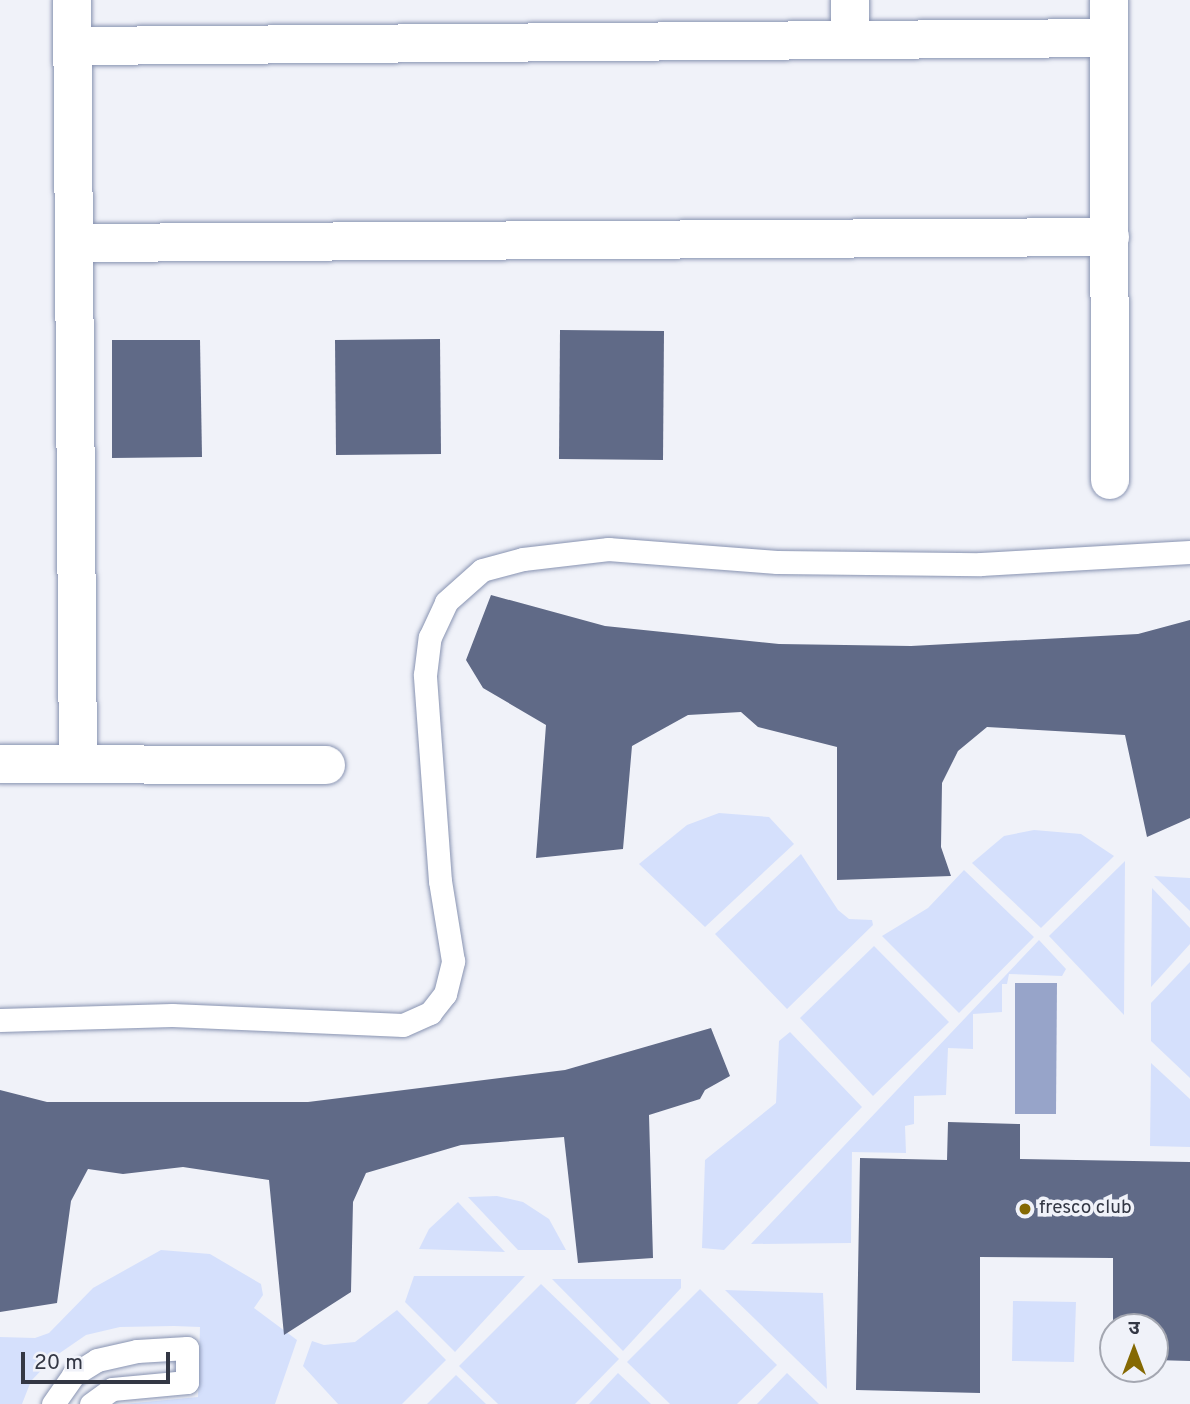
<!DOCTYPE html>
<meta charset="utf-8">
<style>
body{margin:0}
#map{position:relative;width:1190px;height:1404px;overflow:hidden;background:#f0f2f9;font-family:Overpass,"Noto Sans Devanagari",sans-serif}
div>[style]{position:absolute}
[style*='--x']{left:calc(var(--x)*1px);top:calc(var(--y)*1px);width:calc(var(--w)*1px);rotate:calc(var(--a)*1deg)}
.green>*{inset:0;background:#d5e0fc}
.water>*{inset:0;background:#97a4c9}
.building>*{inset:0;background:#606a87}
.roads{filter:drop-shadow(0 0 2px #8893b1) drop-shadow(0 0 2px #8893b1)}
.service>*{height:23px;margin:-11.5px;padding:0 11.5px;transform-origin:11.5px;border-radius:11.5px;background:#fff}
.minor>*{height:38px;margin:-19px;padding:0 19px;transform-origin:19px;border-radius:19px;background:#fff}
.dots>*{width:19px;height:19px;translate:-50% -50%;box-sizing:border-box;border:4px solid #f0f2f9;border-radius:50%}
span{translate:-50% -50%;white-space:nowrap;text-align:center;line-height:1.15;-webkit-text-stroke:7px #f0f2f9;paint-order:stroke}
.poi-label{font-size:19px;color:#333744}
.left{translate:0 -50%;text-align:left}
.north{position:absolute;left:1099px;top:1313px;width:70px;height:70px;box-sizing:border-box;background:#f0f2f9;border:2px solid #a4a7b1;border-radius:50%;rotate:0deg;font-size:19px;font-weight:700;line-height:28px;text-align:center;color:#333744}
.north::after{content:'';display:block;margin:auto;width:24px;height:32px;background:#856903;clip-path:polygon(50% 0,100% 100%,50% 72%,0 100%)}
.scale{position:absolute;left:21px;top:1352px;width:149px;height:32px;box-sizing:border-box;border:4px solid #333744;border-top:0;padding-left:9px;font-size:21px;line-height:24px;white-space:nowrap;color:#333744;-webkit-text-stroke:5px #f0f2f9;paint-order:stroke}
</style>
<div id="map">
<div class="green">
<div style="clip-path:polygon(719px 813px,769px 817px,794px 844px,705px 927px,639px 864px,687px 825px)"></div>
<div style="clip-path:polygon(1034px 830px,1081px 834px,1114px 856px,1041px 928px,972px 863px,1004px 836px)"></div>
<div style="clip-path:polygon(801px 854px,838px 910px,849px 919px,872px 920px,873px 925px,787px 1009px,715px 934px)"></div>
<div style="clip-path:polygon(1125px 861px,1124px 1015px,1049px 936px)"></div>
<div style="clip-path:polygon(964px 870px,1034px 937px,959px 1013px,882px 936px,928px 908px)"></div>
<div style="clip-path:polygon(1154px 876px,1190px 878px,1190px 911px)"></div>
<div style="clip-path:polygon(1152px 888px,1190px 928px,1190px 944px,1151px 987px)"></div>
<div style="clip-path:polygon(1039px 940px,1066px 969px,1062px 976px,1009px 974px,1007px 984px,1002px 984px,1002px 1012px,973px 1014px,973px 1049px,948px 1048px,946px 1095px,914px 1096px,914px 1124px,905px 1126px,906px 1153px,852px 1152px,851px 1243px,751px 1244px)"></div>
<div style="clip-path:polygon(874px 946px,949px 1022px,873px 1096px,800px 1018px)"></div>
<div style="clip-path:polygon(1190px 962px,1190px 1078px,1151px 1041px,1151px 1003px)"></div>
<div style="clip-path:polygon(790px 1032px,862px 1107px,724px 1250px,702px 1248px,705px 1160px,776px 1103px,779px 1041px)"></div>
<div style="clip-path:polygon(1151px 1063px,1190px 1099px,1190px 1147px,1150px 1146px)"></div>
<div style="clip-path:polygon(497px 1196px,523px 1202px,549px 1219px,566px 1250px,518px 1250px,468px 1197px)"></div>
<div style="clip-path:polygon(458px 1202px,505px 1252px,419px 1249px,429px 1229px)"></div>
<div style="clip-path:polygon(161px 1250px,210px 1254px,261px 1284px,263px 1295px,254px 1308px,297px 1340px,275px 1404px,124px 1404px,198px 1397px,200px 1327px,174px 1326px,120px 1327px,86px 1335px,54px 1357px,31px 1381px,22px 1404px,0 1404px,0 1337px,35px 1338px,49px 1333px,93px 1288px)"></div>
<div style="clip-path:polygon(414px 1276px,525px 1276px,455px 1352px,405px 1302px)"></div>
<div style="clip-path:polygon(552px 1279px,681px 1279px,681px 1288px,623px 1351px)"></div>
<div style="clip-path:polygon(541px 1284px,619px 1359px,575px 1404px,498px 1404px,459px 1366px)"></div>
<div style="clip-path:polygon(700px 1289px,777px 1365px,737px 1404px,670px 1404px,627px 1362px)"></div>
<div style="clip-path:polygon(725px 1290px,823px 1293px,827px 1389px)"></div>
<div style="clip-path:polygon(1013px 1301px,1076px 1302px,1074px 1362px,1012px 1361px)"></div>
<div style="clip-path:polygon(397px 1310px,446px 1360px,402px 1404px,338px 1404px,303px 1366px,312px 1341px,324px 1345px,355px 1342px)"></div>
<div style="clip-path:polygon(618px 1373px,651px 1404px,589px 1404px)"></div>
<div style="clip-path:polygon(787px 1373px,819px 1404px,757px 1404px)"></div>
<div style="clip-path:polygon(456px 1375px,486px 1404px,427px 1404px)"></div>
</div>
<div class="water">
<div style="clip-path:polygon(1015px 983px,1057px 983px,1056px 1114px,1015px 1114px)"></div>
</div>
<div class="building">
<div style="clip-path:polygon(560px 330px,664px 331px,663px 460px,559px 459px)"></div>
<div style="clip-path:polygon(440px 339px,441px 454px,336px 455px,335px 340px)"></div>
<div style="clip-path:polygon(112px 340px,200px 340px,202px 457px,112px 458px)"></div>
<div style="clip-path:polygon(491px 595px,605px 626px,779px 644px,911px 646px,1138px 634px,1190px 620px,1190px 818px,1147px 837px,1125px 735px,987px 727px,958px 751px,942px 783px,941px 847px,951px 876px,837px 880px,837px 747px,758px 727px,741px 712px,688px 715px,632px 746px,623px 849px,536px 858px,546px 725px,483px 688px,466px 660px)"></div>
<div style="clip-path:polygon(711px 1028px,730px 1076px,705px 1090px,700px 1099px,649px 1115px,653px 1258px,578px 1263px,564px 1137px,461px 1145px,366px 1173px,353px 1202px,351px 1292px,284px 1335px,269px 1180px,183px 1167px,123px 1174px,88px 1169px,71px 1201px,57px 1303px,0 1312px,0 1090px,47px 1102px,308px 1102px,565px 1070px)"></div>
<div style="clip-path:polygon(948px 1122px,1020px 1124px,1020px 1159px,1190px 1162px,1190px 1361px,1155px 1360px,1155px 1327px,1113px 1327px,1113px 1258px,980px 1257px,980px 1393px,856px 1390px,860px 1158px,947px 1160px)"></div>
</div>
<div class="roads">
<div class="service">
<div style="--x:0;--y:1020;--w:172;--a:-1.7"></div>
<div style="--x:172;--y:1015;--w:231;--a:2.5"></div>
<div style="--x:403;--y:1025;--w:30;--a:-24"></div>
<div style="--x:430;--y:1013;--w:24;--a:-52"></div>
<div style="--x:445;--y:994;--w:34;--a:-76"></div>
<div style="--x:453;--y:961;--w:81;--a:-99.2"></div>
<div style="--x:440;--y:881;--w:207;--a:-94.2"></div>
<div style="--x:425;--y:675;--w:38;--a:-83"></div>
<div style="--x:430;--y:637;--w:38;--a:-65"></div>
<div style="--x:446;--y:602;--w:48;--a:-41.6"></div>
<div style="--x:482;--y:570;--w:42;--a:-15"></div>
<div style="--x:523;--y:559;--w:86;--a:-6.7"></div>
<div style="--x:608;--y:549;--w:169;--a:4.4"></div>
<div style="--x:777;--y:562;--w:204;--a:0.6"></div>
<div style="--x:981;--y:564;--w:209;--a:-3.3"></div>
<div style="--x:53;--y:1404;--w:35;--a:-55"></div>
<div style="--x:73;--y:1375;--w:28;--a:-32"></div>
<div style="--x:97;--y:1360;--w:41;--a:-12.7"></div>
<div style="--x:137;--y:1351;--w:50;--a:-3.4"></div>
<div style="--x:187;--y:1348;--w:34;--a:90"></div>
<div style="--x:187;--y:1382;--w:75;--a:174.7"></div>
<div style="--x:112;--y:1389;--w:26;--a:144"></div>
</div>
<div class="minor">
<div style="--x:72;--y:0;--w:764;--a:89.55"></div>
<div style="--x:850;--y:0;--w:40;--a:90"></div>
<div style="--x:1109;--y:0;--w:480;--a:89.9"></div>
<div style="--x:73;--y:46;--w:1036;--a:-0.44"></div>
<div style="--x:74;--y:243;--w:1036;--a:-0.33"></div>
<div style="--x:0;--y:764;--w:326;--a:0.2"></div>
</div>
</div>
<div class="dots">
<div style="left:1025px;top:1209px;background:#856903"></div>
</div>
<div class="poi-label">
<span class="left" style="left:1039px;top:1209px">fresco club</span>
</div>
<div class="north">उ</div>
<div class="scale">20 m</div>
</div>
